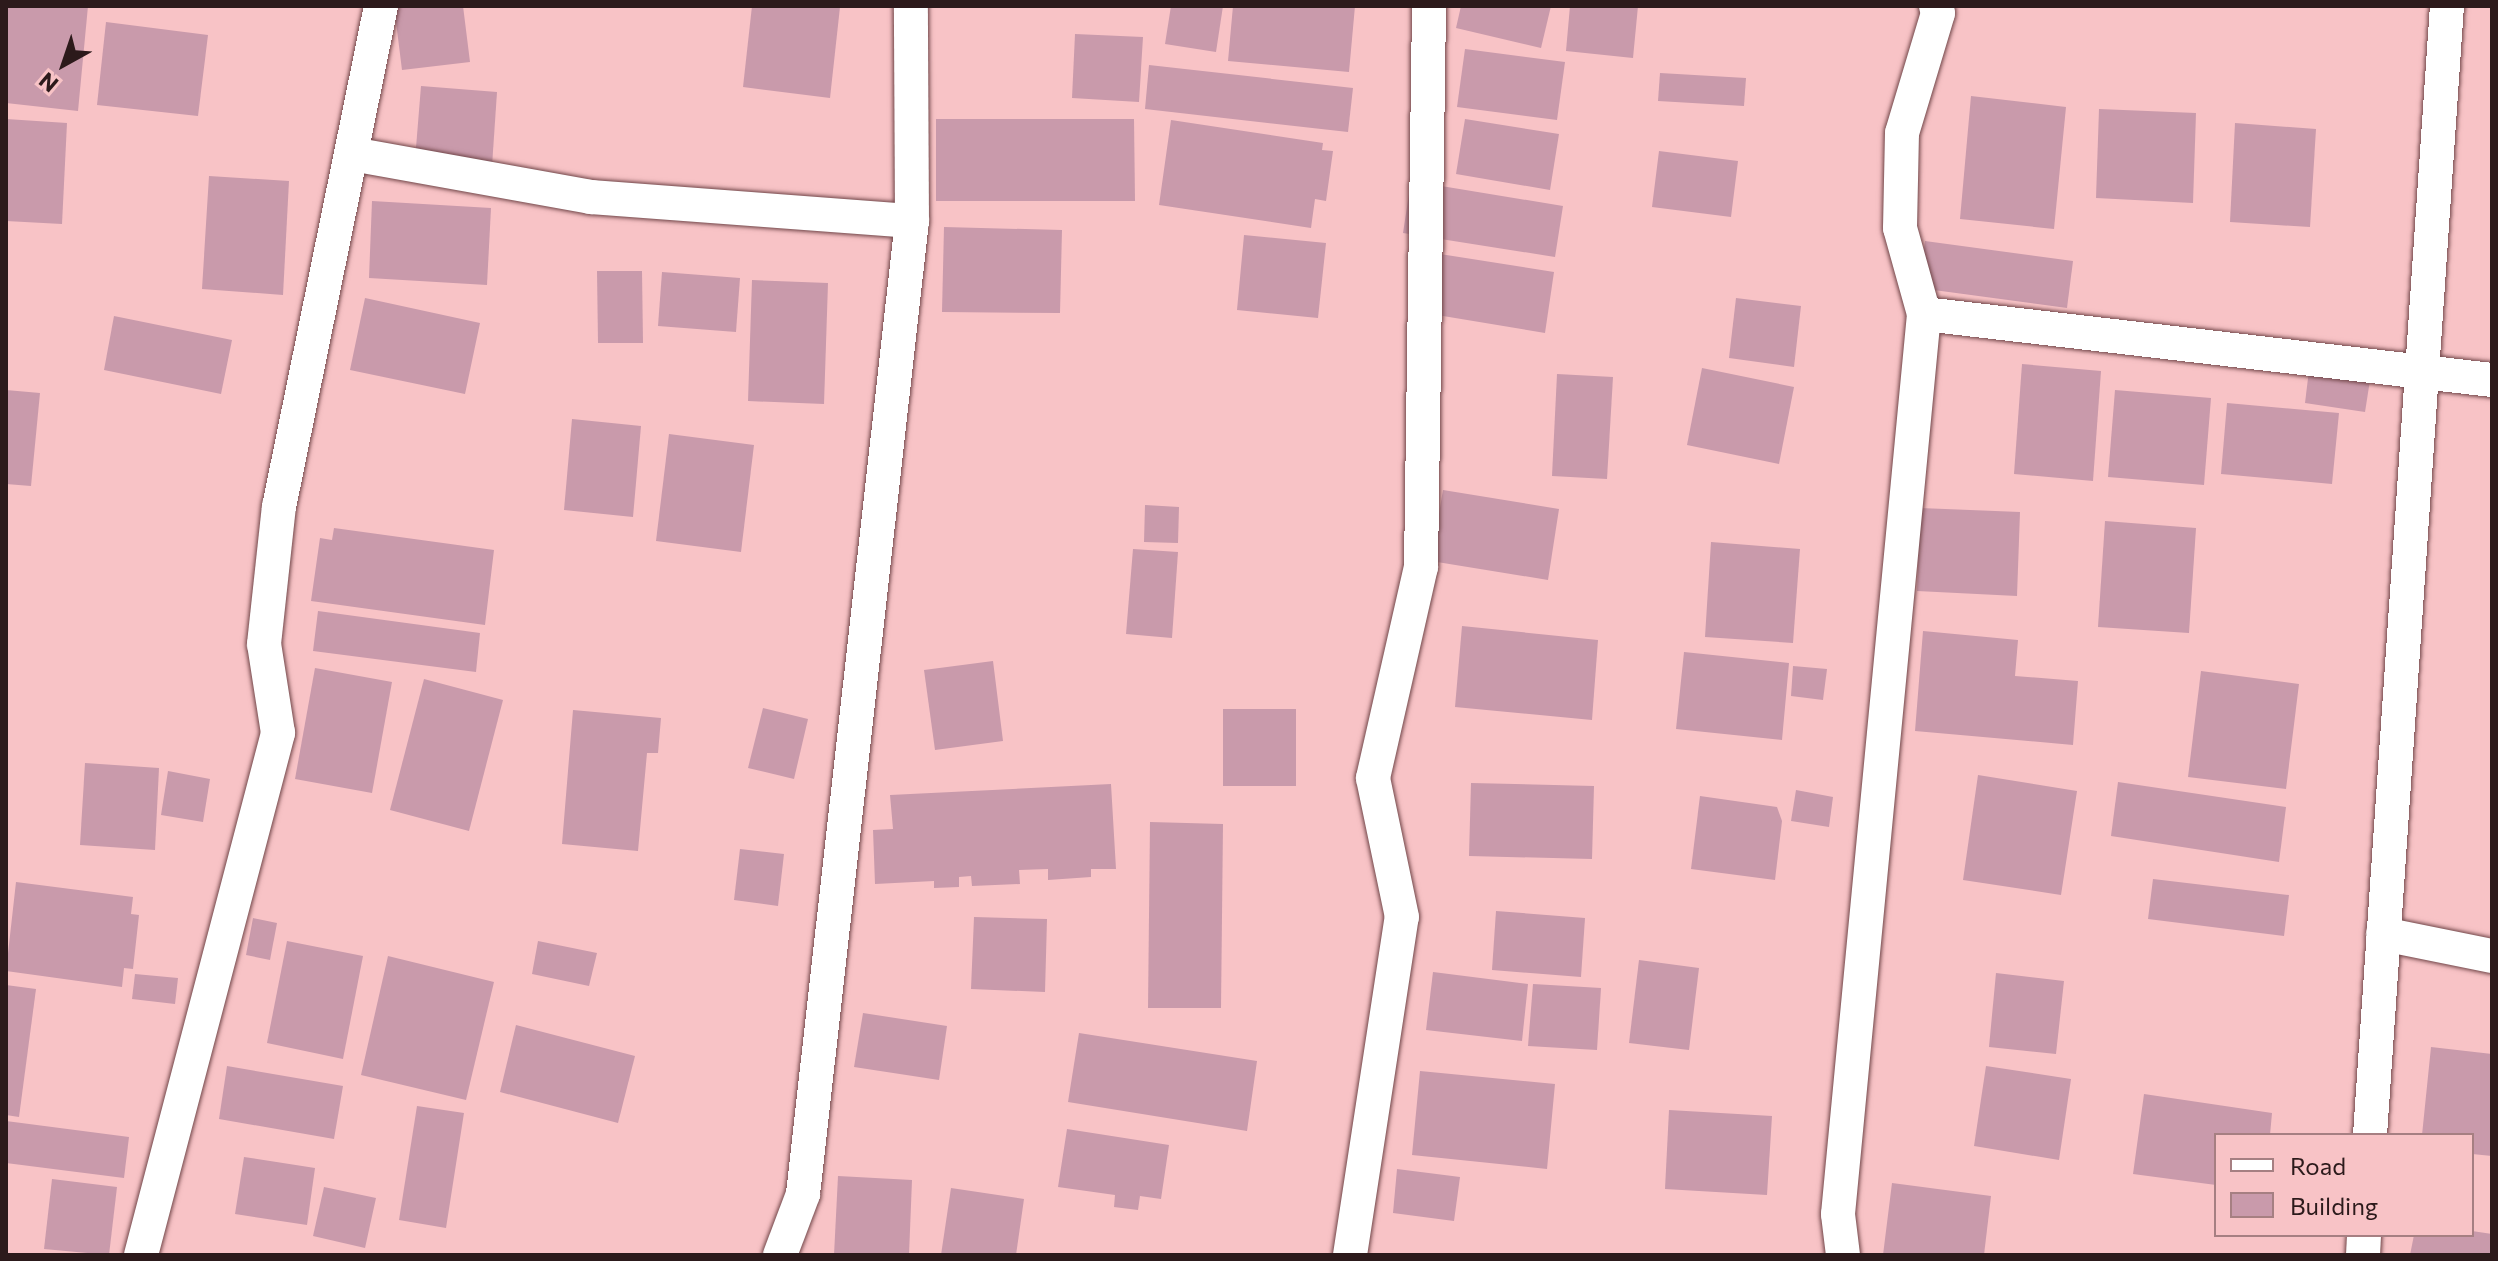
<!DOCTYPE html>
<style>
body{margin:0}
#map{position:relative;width:2498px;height:1261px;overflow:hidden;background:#f8c3c6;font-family:Commissioner,sans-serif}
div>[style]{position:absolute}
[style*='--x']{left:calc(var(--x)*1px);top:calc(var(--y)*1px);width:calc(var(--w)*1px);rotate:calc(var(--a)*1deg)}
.building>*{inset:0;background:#c99aab}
.roads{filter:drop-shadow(0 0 2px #714649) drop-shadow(0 0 2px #714649)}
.street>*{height:34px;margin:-17px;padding:0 17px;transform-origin:17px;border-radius:17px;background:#fff}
span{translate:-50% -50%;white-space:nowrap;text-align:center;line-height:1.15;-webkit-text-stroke:8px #f8c3c6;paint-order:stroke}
.frame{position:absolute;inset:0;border:8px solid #2c1a1b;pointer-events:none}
.legend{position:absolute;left:2214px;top:1133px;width:260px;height:104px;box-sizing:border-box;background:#f8c3c6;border:2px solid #a67f82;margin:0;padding:10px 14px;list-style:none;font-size:24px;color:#2c1a1b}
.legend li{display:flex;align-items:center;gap:16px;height:40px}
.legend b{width:40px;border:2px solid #a67f82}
.north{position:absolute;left:24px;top:24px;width:80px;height:80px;-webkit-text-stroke:6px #f8c3c6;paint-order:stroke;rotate:220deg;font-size:22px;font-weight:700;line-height:32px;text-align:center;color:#2c1a1b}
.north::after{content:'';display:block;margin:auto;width:28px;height:36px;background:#2c1a1b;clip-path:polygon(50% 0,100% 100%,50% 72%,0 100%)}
</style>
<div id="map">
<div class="building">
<div style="clip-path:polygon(6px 6px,88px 6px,78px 111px,6px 103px)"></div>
<div style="clip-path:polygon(394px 6px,463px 6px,470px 62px,402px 70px)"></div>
<div style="clip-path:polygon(752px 6px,840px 7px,830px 98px,743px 87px)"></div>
<div style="clip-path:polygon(1171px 6px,1223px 6px,1216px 52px,1165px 44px)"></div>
<div style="clip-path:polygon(1233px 6px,1355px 6px,1349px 72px,1228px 61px)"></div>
<div style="clip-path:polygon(1461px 6px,1551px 6px,1541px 48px,1456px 28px)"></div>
<div style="clip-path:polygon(1570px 6px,1638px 6px,1633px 58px,1566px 51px)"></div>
<div style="clip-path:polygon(106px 22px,208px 35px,198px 116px,97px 105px)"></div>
<div style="clip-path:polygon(1075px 34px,1143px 37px,1139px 102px,1072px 98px)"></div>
<div style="clip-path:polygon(1465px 49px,1565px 62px,1557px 120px,1457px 107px)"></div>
<div style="clip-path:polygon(1149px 65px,1353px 88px,1348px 132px,1145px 109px)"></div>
<div style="clip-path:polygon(1660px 73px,1746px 78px,1744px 106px,1658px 101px)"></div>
<div style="clip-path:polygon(421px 86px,497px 92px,492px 166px,415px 160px)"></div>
<div style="clip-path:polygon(1971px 96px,2066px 107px,2054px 229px,1960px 219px)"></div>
<div style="clip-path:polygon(2099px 109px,2196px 113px,2193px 203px,2096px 198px)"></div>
<div style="clip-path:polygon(6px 119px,67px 123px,62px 224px,6px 221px)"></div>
<div style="clip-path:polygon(936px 119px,1134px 119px,1135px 201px,936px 201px)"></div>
<div style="clip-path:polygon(1465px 119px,1559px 134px,1550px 190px,1456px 174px)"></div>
<div style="clip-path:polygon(1171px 120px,1323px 143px,1322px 150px,1333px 151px,1326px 201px,1315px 199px,1311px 228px,1159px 205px)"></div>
<div style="clip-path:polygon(2235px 123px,2316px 129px,2310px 227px,2230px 222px)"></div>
<div style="clip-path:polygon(1659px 151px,1738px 161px,1731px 217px,1652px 207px)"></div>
<div style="clip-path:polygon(209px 176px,289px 181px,283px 295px,202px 289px)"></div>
<div style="clip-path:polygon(1411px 181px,1563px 206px,1555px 257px,1403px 233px)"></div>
<div style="clip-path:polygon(372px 201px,491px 208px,487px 285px,369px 278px)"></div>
<div style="clip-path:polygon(944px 227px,1062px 230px,1060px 313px,942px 312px)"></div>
<div style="clip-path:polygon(1244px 235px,1326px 243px,1318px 318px,1237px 310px)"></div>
<div style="clip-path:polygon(1925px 241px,2073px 261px,2067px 308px,1919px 288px)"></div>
<div style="clip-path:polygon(1440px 254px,1554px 272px,1545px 333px,1431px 314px)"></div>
<div style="clip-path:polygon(597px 271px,642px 271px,643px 343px,598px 343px)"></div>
<div style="clip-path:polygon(662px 272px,740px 278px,736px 332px,658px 326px)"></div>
<div style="clip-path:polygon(752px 280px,828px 283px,824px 404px,748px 401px)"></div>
<div style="clip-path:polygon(365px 298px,480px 323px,465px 394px,350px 370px)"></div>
<div style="clip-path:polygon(1736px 298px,1801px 306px,1794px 367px,1729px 358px)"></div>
<div style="clip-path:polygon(114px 316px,232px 340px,221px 394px,104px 370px)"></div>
<div style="clip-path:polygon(2022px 364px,2101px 371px,2093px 481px,2014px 474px)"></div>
<div style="clip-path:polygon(1702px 368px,1794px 387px,1779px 464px,1687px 445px)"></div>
<div style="clip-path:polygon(2309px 370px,2370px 380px,2365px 412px,2305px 403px)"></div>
<div style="clip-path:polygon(1557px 374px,1613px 377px,1607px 479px,1552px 476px)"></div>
<div style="clip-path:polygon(6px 390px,40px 393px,31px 486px,6px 484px)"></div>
<div style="clip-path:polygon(2115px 390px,2211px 398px,2204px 485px,2108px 477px)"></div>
<div style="clip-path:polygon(2227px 403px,2339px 413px,2332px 484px,2221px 474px)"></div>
<div style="clip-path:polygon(572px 419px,641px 426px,633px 517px,564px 510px)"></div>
<div style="clip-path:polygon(669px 434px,754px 445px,741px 552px,656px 541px)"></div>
<div style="clip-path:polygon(1443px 490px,1559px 509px,1548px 580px,1431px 561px)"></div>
<div style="clip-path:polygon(1145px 505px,1179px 507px,1178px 543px,1144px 542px)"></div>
<div style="clip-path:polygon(1920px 508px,2020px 512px,2017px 596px,1917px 591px)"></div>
<div style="clip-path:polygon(2105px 521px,2196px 528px,2189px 633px,2098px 627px)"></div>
<div style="clip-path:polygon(334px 528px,494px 550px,485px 625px,311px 601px,320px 538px,332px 540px)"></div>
<div style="clip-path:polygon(1711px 542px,1800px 549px,1793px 643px,1705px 637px)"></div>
<div style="clip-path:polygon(1133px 549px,1178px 552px,1172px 638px,1126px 634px)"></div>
<div style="clip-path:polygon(318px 611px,480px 633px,476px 672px,313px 651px)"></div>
<div style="clip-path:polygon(1462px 626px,1598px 640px,1592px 720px,1455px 707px)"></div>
<div style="clip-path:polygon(1923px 631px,2018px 640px,2015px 676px,2078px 681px,2073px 745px,1915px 731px)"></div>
<div style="clip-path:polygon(1684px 652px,1789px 663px,1782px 740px,1676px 729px)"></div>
<div style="clip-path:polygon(993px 661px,1003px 741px,935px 750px,924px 670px)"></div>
<div style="clip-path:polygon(1793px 666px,1827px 669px,1823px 700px,1791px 696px)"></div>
<div style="clip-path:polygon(315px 668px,392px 682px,372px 793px,295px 779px)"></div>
<div style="clip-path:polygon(2201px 671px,2299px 684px,2286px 789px,2188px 777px)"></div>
<div style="clip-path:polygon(424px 679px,503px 700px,469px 831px,390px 810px)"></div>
<div style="clip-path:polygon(763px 708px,808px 719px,794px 779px,748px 768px)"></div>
<div style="clip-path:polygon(1223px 709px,1296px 709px,1296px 786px,1223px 786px)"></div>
<div style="clip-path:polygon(573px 710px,661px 718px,658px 753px,647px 753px,638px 851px,562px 844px)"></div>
<div style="clip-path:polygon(85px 763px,159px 768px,155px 850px,80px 845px)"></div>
<div style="clip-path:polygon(168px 771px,210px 779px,203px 822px,161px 815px)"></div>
<div style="clip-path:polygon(1978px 775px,2077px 791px,2061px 895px,1963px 880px)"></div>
<div style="clip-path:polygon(2118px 782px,2286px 807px,2279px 862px,2111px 836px)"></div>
<div style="clip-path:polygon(1471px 783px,1594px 786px,1592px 859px,1469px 856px)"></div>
<div style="clip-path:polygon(1111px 784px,1116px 869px,1091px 869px,1091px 877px,1048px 880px,1048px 869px,1019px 870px,1020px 884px,972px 886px,971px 876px,959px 877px,959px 887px,934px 888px,934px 881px,875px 884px,873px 830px,893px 829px,890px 795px)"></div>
<div style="clip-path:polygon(1796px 790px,1833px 797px,1829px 827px,1791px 821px)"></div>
<div style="clip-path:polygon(1700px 796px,1777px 807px,1782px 821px,1775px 880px,1691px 869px)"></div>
<div style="clip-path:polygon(1150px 822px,1223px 824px,1221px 1008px,1148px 1008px)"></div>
<div style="clip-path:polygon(740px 849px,784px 854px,778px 906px,734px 900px)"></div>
<div style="clip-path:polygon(2153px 879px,2289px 895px,2284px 936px,2148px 919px)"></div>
<div style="clip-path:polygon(16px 882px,133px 897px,131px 914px,139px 915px,133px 969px,124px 968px,122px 987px,6px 971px)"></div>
<div style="clip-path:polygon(1496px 911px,1585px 918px,1581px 977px,1492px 970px)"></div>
<div style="clip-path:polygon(974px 917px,1047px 919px,1045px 992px,971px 989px)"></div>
<div style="clip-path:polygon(253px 918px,277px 923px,270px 960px,246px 955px)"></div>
<div style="clip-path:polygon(287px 941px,363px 956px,343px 1059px,267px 1043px)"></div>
<div style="clip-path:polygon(538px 941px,597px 953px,589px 986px,532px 974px)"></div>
<div style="clip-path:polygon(388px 956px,494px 982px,466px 1100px,361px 1075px)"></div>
<div style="clip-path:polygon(1639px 960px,1699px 968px,1689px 1050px,1629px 1043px)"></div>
<div style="clip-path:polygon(1433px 972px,1528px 984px,1522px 1041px,1426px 1030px)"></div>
<div style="clip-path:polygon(1996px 973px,2064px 981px,2056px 1054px,1989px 1047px)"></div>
<div style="clip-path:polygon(135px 974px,178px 978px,175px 1004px,132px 999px)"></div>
<div style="clip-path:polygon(1533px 984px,1601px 988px,1597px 1050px,1528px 1046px)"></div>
<div style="clip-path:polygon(6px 985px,36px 989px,19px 1117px,6px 1115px)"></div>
<div style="clip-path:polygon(863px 1013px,947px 1026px,939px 1080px,854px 1067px)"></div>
<div style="clip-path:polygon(516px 1025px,635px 1056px,618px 1123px,500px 1092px)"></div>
<div style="clip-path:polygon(1079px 1033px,1257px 1061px,1247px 1131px,1068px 1102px)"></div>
<div style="clip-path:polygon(2431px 1047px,2492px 1054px,2492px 1156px,2472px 1154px,2472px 1135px,2422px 1135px)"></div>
<div style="clip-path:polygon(227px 1066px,343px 1086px,334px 1139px,219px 1119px)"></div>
<div style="clip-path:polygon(1986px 1066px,2071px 1079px,2059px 1160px,1974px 1146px)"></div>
<div style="clip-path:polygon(1420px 1071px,1555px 1084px,1547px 1169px,1412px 1155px)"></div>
<div style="clip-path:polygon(2144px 1094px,2272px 1113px,2270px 1135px,2216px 1135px,2216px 1185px,2133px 1174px)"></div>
<div style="clip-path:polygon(417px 1106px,464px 1113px,446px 1228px,399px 1220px)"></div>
<div style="clip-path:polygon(1669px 1110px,1772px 1116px,1767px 1195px,1665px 1189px)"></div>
<div style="clip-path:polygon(6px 1121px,129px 1137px,124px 1178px,6px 1163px)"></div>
<div style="clip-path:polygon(1067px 1129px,1169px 1145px,1161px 1199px,1140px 1196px,1138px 1210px,1114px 1207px,1115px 1195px,1058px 1187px)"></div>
<div style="clip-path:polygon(244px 1157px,315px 1168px,307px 1225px,235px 1214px)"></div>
<div style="clip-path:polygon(1397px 1169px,1460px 1177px,1454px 1221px,1393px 1213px)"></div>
<div style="clip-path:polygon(838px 1176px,912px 1180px,909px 1255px,834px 1255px)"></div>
<div style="clip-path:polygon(52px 1179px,117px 1187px,109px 1255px,44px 1249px)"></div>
<div style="clip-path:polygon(1892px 1183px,1991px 1196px,1984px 1255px,1883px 1255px)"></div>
<div style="clip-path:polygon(324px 1187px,376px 1198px,365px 1248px,313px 1236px)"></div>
<div style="clip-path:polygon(951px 1188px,1024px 1199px,1016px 1255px,941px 1255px)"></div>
<div style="clip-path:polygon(2472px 1231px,2492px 1234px,2492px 1255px,2410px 1255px,2414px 1235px,2472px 1235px)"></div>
</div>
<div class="roads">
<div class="street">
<div style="--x:352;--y:154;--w:243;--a:10.2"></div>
<div style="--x:591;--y:197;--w:322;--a:4.3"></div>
<div style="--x:1924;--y:314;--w:572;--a:6.63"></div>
<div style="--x:2383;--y:934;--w:111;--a:11.4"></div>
<div style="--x:2370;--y:1135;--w:1132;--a:-86.1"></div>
<div style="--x:141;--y:1255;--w:540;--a:-75.29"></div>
<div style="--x:278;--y:733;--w:90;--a:-98.9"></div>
<div style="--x:264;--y:644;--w:138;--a:-83.8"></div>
<div style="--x:279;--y:507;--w:511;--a:-78.49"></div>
<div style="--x:780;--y:1255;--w:65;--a:-69.3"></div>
<div style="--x:803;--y:1194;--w:979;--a:-83.61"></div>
<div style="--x:912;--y:221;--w:215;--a:-90.3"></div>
<div style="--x:1350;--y:1255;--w:342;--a:-81.3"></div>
<div style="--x:1402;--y:917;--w:142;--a:-101.8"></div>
<div style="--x:1373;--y:778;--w:216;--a:-77.2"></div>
<div style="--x:1421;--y:567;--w:561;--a:-89.18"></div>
<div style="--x:1843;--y:1255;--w:41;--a:-97"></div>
<div style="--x:1838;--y:1214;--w:904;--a:-84.54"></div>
<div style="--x:1924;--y:314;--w:89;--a:-105.6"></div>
<div style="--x:1900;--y:228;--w:95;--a:-88.8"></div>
<div style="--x:1902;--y:133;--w:125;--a:-73.3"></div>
<div style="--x:1938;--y:13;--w:7;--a:-106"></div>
<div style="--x:2363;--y:1255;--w:20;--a:-87"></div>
</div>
</div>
<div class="frame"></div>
<ul class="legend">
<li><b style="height:10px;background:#fff"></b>Road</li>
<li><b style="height:22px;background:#c99aab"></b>Building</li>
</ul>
<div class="north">N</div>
</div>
